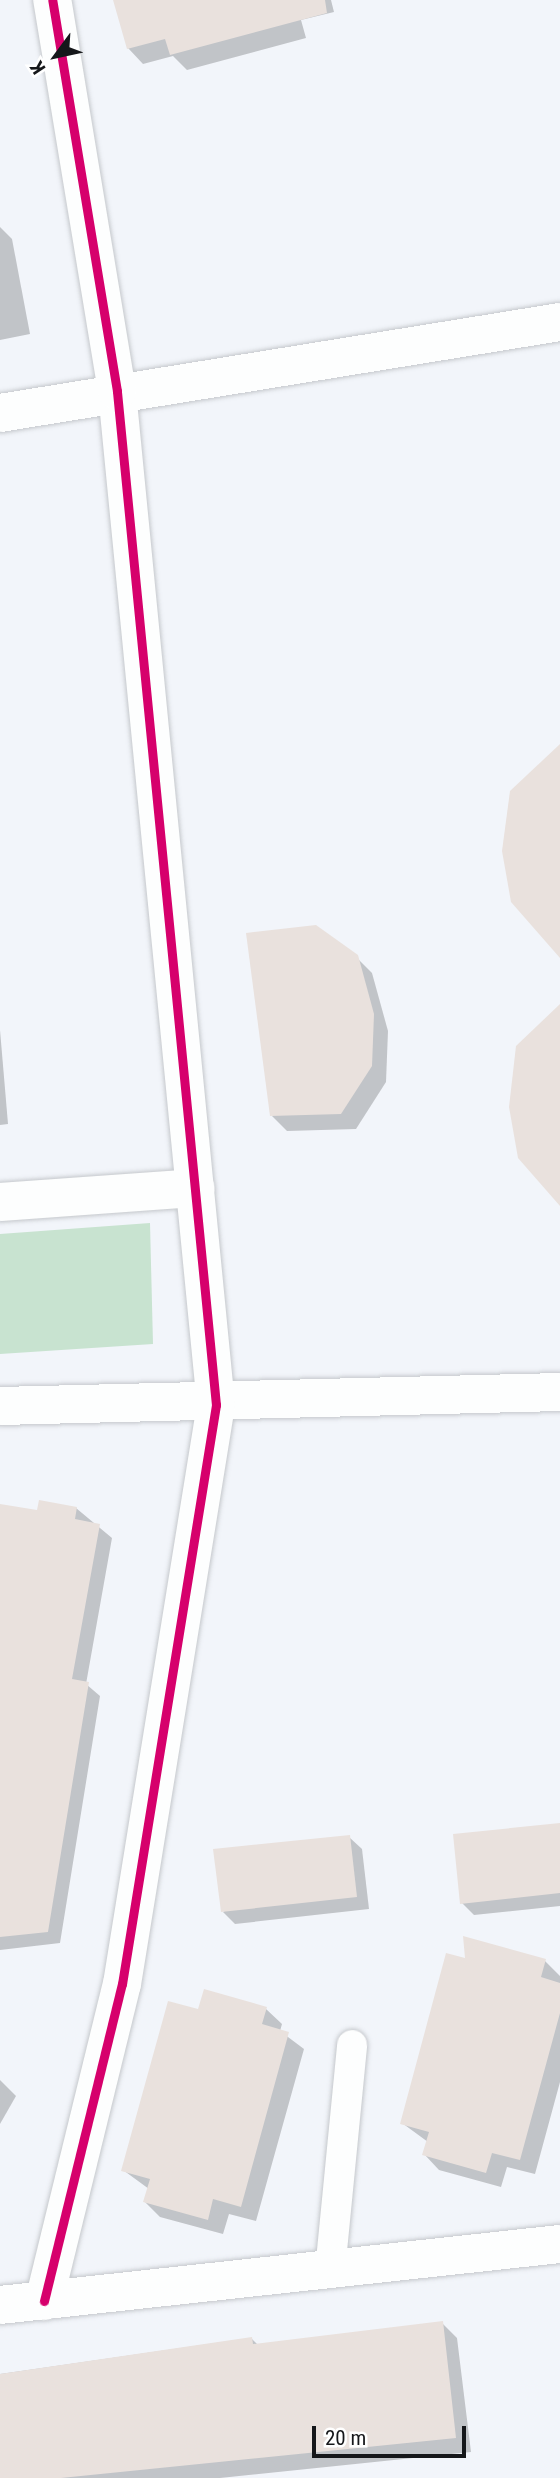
<!DOCTYPE html>
<style>
body{margin:0}
#map{position:relative;width:560px;height:2478px;overflow:hidden;background:#f2f5fa;font-family:"Roboto Condensed",sans-serif}
div>[style]{position:absolute}
[style*='--x']{left:calc(var(--x)*1px);top:calc(var(--y)*1px);width:calc(var(--w)*1px);rotate:calc(var(--a)*1deg)}
.green>*{inset:0;background:#c8e3d0}
.shadow>*{inset:0;background:#0003}
.building>*{inset:0;background:#e9e1dd}
.roads{filter:drop-shadow(0 0 2px #c5c8cc) drop-shadow(0 0 2px #c5c8cc)}
.service>*{height:30px;margin:-15px;padding:0 15px;transform-origin:15px;border-radius:15px;background:#fdfefe}
.minor>*{height:38px;margin:-19px;padding:0 19px;transform-origin:19px;border-radius:19px;background:#fdfefe}
.cycleway>*{height:9px;margin:-4.5px;padding:0 4.5px;transform-origin:4.5px;border-radius:4.5px;background:#d6006c}
span{translate:-50% -50%;white-space:nowrap;text-align:center;line-height:1.15;-webkit-text-stroke:5px #fff;paint-order:stroke}
.north{position:absolute;left:21px;top:21px;width:70px;height:70px;-webkit-text-stroke:5px #fff;paint-order:stroke;rotate:237deg;font-size:19px;font-weight:700;line-height:28px;text-align:center;color:#15171a}
.north::after{content:'';display:block;margin:auto;width:24px;height:32px;background:#15171a;clip-path:polygon(50% 0,100% 100%,50% 72%,0 100%)}
.scale{position:absolute;left:312px;top:2426px;width:154px;height:32px;box-sizing:border-box;border:4px solid #15171a;border-top:0;padding-left:9px;font-size:21px;line-height:24px;white-space:nowrap;color:#15171a;-webkit-text-stroke:5px #fff;paint-order:stroke}
</style>
<div id="map">
<div class="green">
<div style="clip-path:polygon(150px 1223px,153px 1344px,0 1354px,0 1234px)"></div>
</div>
<div class="shadow">
<div style="clip-path:polygon(115px 0,331px 0,334px 12px,301px 20px,306px 38px,187px 70px,173px 56px,143px 64px,128px 48px)"></div>
<div style="clip-path:polygon(0 227px,12px 239px,30px 334px,0 340px)"></div>
<div style="clip-path:polygon(356px 957px,372px 973px,388px 1031px,386px 1082px,356px 1129px,287px 1131px,272px 1116px)"></div>
<div style="clip-path:polygon(0 1030px,8px 1124px,0 1125px)"></div>
<div style="clip-path:polygon(76px 1508px,112px 1538px,86px 1684px,100px 1696px,60px 1943px,0 1950px,0 1515px)"></div>
<div style="clip-path:polygon(560px 1825px,560px 1906px,474px 1915px,462px 1903px)"></div>
<div style="clip-path:polygon(349px 1837px,362px 1849px,369px 1909px,235px 1924px,223px 1912px)"></div>
<div style="clip-path:polygon(467px 1961px,545px 1961px,560px 1976px,560px 2082px,535px 2174px,507px 2167px,501px 2187px,439px 2170px,424px 2154px,428px 2142px,402px 2123px)"></div>
<div style="clip-path:polygon(266px 2009px,282px 2024px,280px 2031px,304px 2049px,256px 2221px,229px 2214px,223px 2234px,160px 2217px,145px 2202px,149px 2189px,123px 2170px,199px 2011px)"></div>
<div style="clip-path:polygon(0 2080px,16px 2096px,0 2124px)"></div>
<div style="clip-path:polygon(442px 2323px,457px 2338px,471px 2452px,220px 2478px,0 2478px,0 2374px,251px 2338px,258px 2345px)"></div>
</div>
<div class="building">
<div style="clip-path:polygon(113px 0,325px 0,327px 13px,170px 55px,165px 39px,127px 49px)"></div>
<div style="clip-path:polygon(560px 744px,560px 958px,511px 902px,502px 851px,510px 791px)"></div>
<div style="clip-path:polygon(316px 925px,358px 955px,374px 1014px,372px 1066px,341px 1114px,270px 1116px,246px 933px)"></div>
<div style="clip-path:polygon(560px 1004px,560px 1206px,518px 1158px,509px 1107px,516px 1046px)"></div>
<div style="clip-path:polygon(39px 1500px,77px 1507px,75px 1519px,100px 1524px,72px 1679px,89px 1682px,48px 1932px,0 1937px,0 1504px,37px 1510px)"></div>
<div style="clip-path:polygon(560px 1823px,560px 1893px,460px 1904px,453px 1834px)"></div>
<div style="clip-path:polygon(350px 1835px,357px 1897px,221px 1912px,213px 1849px)"></div>
<div style="clip-path:polygon(463px 1936px,546px 1959px,541px 1977px,560px 1983px,560px 2013px,520px 2160px,492px 2153px,486px 2173px,422px 2155px,429px 2132px,400px 2124px,446px 1953px,465px 1958px)"></div>
<div style="clip-path:polygon(204px 1989px,267px 2007px,262px 2024px,289px 2032px,241px 2207px,213px 2199px,208px 2220px,143px 2202px,150px 2179px,121px 2171px,168px 2001px,198px 2009px)"></div>
<div style="clip-path:polygon(443px 2321px,456px 2438px,61px 2478px,0 2478px,0 2374px,252px 2337px,253px 2344px)"></div>
</div>
<div class="roads">
<div class="service">
<div style="--x:330;--y:2271;--w:227;--a:-84.4"></div>
</div>
<div class="minor">
<div style="--x:0;--y:413;--w:567;--a:-9.23"></div>
<div style="--x:0;--y:1202;--w:196;--a:-4.1"></div>
<div style="--x:0;--y:1406;--w:560;--a:-1.43"></div>
<div style="--x:44;--y:2301;--w:326;--a:-76.2"></div>
<div style="--x:122;--y:1984;--w:587;--a:-80.78"></div>
<div style="--x:216;--y:1405;--w:1019;--a:-95.58"></div>
<div style="--x:117;--y:391;--w:396;--a:-99.4"></div>
<div style="--x:0;--y:2305;--w:563;--a:-6.22"></div>
</div>
</div>
<div class="cycleway">
<div style="--x:44;--y:2301;--w:326;--a:-76.2"></div>
<div style="--x:122;--y:1984;--w:587;--a:-80.78"></div>
<div style="--x:216;--y:1405;--w:1019;--a:-95.58"></div>
<div style="--x:117;--y:391;--w:396;--a:-99.4"></div>
</div>
<div class="north">K</div>
<div class="scale">20 m</div>
</div>
